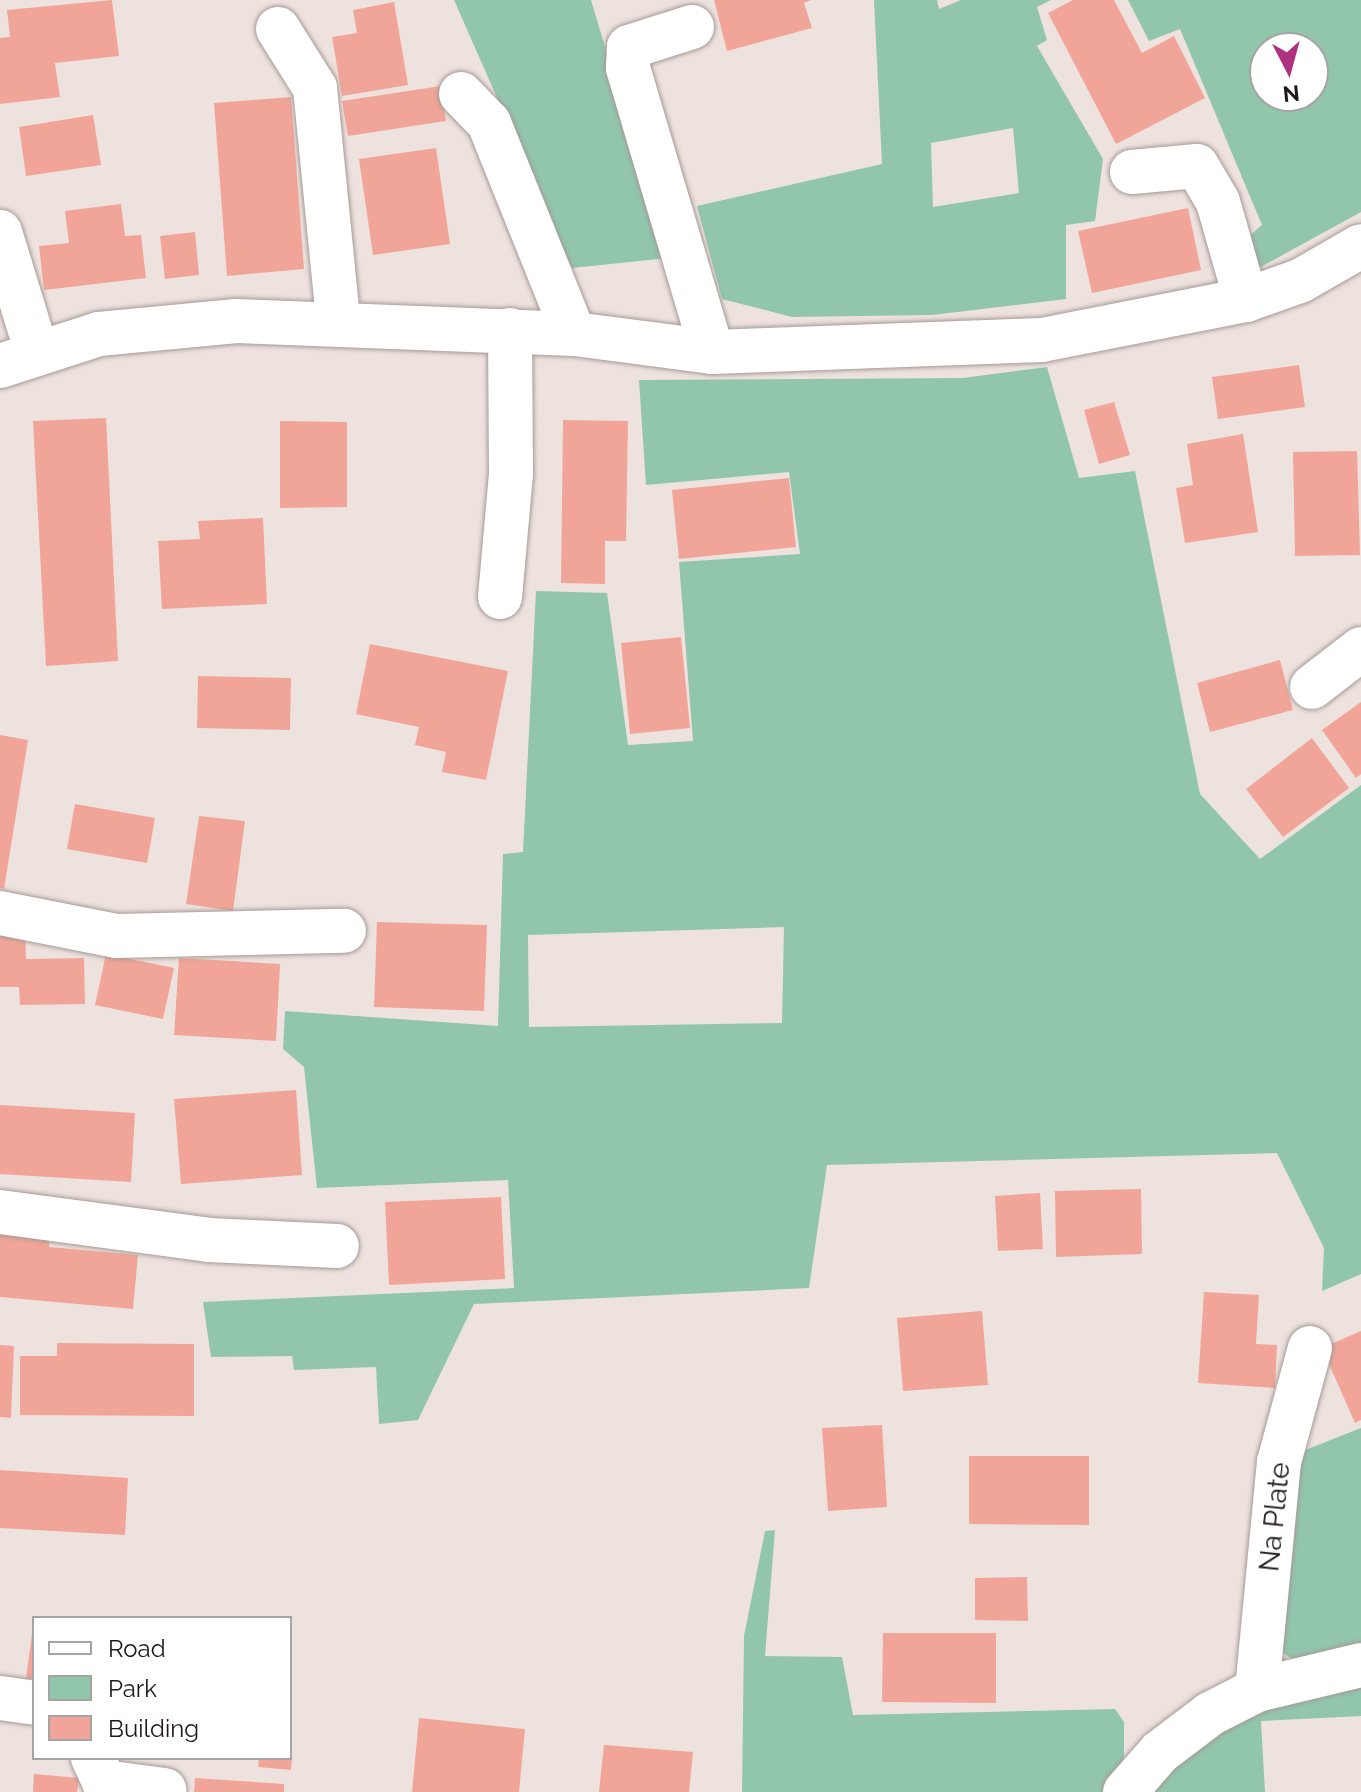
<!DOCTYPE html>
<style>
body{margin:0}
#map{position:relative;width:1361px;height:1792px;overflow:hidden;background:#eee2de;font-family:Raleway,sans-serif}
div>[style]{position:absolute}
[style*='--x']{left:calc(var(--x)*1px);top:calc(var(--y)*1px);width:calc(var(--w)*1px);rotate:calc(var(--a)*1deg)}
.green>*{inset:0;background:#91c6ad}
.building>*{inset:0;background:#f1a598}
.roads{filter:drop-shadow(0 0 2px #a59a96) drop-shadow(0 0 2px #a59a96)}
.minor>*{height:44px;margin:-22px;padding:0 22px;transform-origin:22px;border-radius:22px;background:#fff}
span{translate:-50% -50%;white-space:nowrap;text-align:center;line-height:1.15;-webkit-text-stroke:8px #fff;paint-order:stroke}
.street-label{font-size:28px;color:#1e1918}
.legend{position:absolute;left:32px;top:1616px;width:260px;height:144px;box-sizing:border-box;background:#fff;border:2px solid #a5a3a3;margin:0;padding:10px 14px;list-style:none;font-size:24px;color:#1e1918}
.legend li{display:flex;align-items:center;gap:16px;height:40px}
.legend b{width:40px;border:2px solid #a5a3a3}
.north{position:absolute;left:1249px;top:32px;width:80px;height:80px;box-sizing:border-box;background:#fff;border:2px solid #a5a3a3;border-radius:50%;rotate:174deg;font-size:22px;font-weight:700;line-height:32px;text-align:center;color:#1e1918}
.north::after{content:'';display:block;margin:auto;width:28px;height:36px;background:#b0317f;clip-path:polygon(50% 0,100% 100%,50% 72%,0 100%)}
</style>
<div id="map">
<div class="green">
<div style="clip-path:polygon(454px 0,591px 0,668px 258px,572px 268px)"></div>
<div style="clip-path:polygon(evenodd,874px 0,937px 0,939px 9px,961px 0,1051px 0,1037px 7px,1047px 40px,1037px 46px,1103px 159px,1095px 221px,1066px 225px,1066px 299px,932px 315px,792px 317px,722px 299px,697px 206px,882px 164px,874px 0,1013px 128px,1019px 193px,933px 207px,931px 143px,1013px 128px)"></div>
<div style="clip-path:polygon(evenodd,1128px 0,1361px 0,1361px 212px,1257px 269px,1246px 239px,1262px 225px,1180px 29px,1149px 41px,1128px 0,1265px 48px,1313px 48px,1313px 96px,1265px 96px,1265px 48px)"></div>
<div style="clip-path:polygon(evenodd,1047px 367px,1079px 478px,1135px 471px,1200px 794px,1260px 859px,1361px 785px,1361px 1274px,1322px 1291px,1324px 1248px,1277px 1153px,827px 1165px,809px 1288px,474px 1304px,418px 1420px,379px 1424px,376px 1367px,294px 1370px,292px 1356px,211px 1357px,203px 1302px,514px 1288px,508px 1180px,317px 1188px,304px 1067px,283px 1049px,285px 1011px,498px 1026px,503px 854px,523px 852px,536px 591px,607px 593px,628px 745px,693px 741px,679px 562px,800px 554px,789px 472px,646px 485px,639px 380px,963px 378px,1047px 367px,784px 927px,782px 1023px,529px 1027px,528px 935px,784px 927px)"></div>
<div style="clip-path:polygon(1361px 1428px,1361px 1657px,1301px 1664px,1284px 1654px,1278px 1636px,1295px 1454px)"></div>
<div style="clip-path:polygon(775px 1530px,765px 1656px,842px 1657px,853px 1715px,1115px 1709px,1124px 1722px,1124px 1756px,1110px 1792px,742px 1792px,744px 1636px,765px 1531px)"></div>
<div style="clip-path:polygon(1361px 1673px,1361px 1716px,1261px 1721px,1265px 1792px,1138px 1792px,1216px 1726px)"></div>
</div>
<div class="building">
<div style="clip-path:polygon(112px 0,119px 56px,55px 63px,60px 97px,0 104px,0 38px,10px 37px,7px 10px)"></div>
<div style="clip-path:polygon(714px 0,811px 0,804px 3px,812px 28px,727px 51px)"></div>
<div style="clip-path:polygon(1073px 0,1114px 0,1142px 53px,1174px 36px,1205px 98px,1116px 144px,1048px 13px)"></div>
<div style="clip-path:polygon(394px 2px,408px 85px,342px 96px,332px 37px,357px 33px,353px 10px)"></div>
<div style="clip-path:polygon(441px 86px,446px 121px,348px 136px,342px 101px)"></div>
<div style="clip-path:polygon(291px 97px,304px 269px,227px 276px,214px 103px)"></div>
<div style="clip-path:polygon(93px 115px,101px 165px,26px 176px,19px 127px)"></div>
<div style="clip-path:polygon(436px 148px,450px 244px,373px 255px,359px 159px)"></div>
<div style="clip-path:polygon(121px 204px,125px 236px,141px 235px,146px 278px,44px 290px,39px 246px,69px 243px,65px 211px)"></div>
<div style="clip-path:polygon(1188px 208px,1201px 270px,1092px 293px,1078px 231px)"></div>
<div style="clip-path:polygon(195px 232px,199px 275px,165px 279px,160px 236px)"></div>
<div style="clip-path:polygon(1299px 365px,1305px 407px,1218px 419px,1212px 377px)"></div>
<div style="clip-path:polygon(1114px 402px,1130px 455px,1099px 464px,1084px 410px)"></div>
<div style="clip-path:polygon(106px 418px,118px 661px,46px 666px,33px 421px)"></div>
<div style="clip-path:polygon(563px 420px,628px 421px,626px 541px,605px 541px,605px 584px,561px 583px)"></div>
<div style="clip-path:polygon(280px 421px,347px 422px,347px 507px,280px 508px)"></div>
<div style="clip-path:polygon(1243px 434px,1258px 532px,1185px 543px,1176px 488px,1193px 485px,1187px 444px)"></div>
<div style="clip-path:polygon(1357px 451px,1360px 555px,1295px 556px,1293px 452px)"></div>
<div style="clip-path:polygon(789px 478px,796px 547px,679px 559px,672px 490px)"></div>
<div style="clip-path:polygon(263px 518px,267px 604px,162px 609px,158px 541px,200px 539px,198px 521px)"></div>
<div style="clip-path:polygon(681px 637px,690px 728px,630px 734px,621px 643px)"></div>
<div style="clip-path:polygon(370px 644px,508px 671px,486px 780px,442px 772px,446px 752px,415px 745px,419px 727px,356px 714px)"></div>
<div style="clip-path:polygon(1280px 660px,1293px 710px,1210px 732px,1197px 683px)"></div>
<div style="clip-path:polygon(198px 676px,291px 678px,290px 730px,197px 728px)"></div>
<div style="clip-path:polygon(1361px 702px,1361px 774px,1356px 778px,1322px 730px)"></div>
<div style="clip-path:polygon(0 735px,28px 740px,4px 889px,0 888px)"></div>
<div style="clip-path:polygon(1312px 738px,1349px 788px,1283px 837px,1246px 789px)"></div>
<div style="clip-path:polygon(75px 804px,155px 818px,147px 863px,67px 849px)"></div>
<div style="clip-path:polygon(199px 816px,245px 821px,233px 911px,186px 904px)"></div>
<div style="clip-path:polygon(377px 922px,487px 925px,484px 1011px,374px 1007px)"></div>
<div style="clip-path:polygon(0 926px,25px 926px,26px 959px,84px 958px,85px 1004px,20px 1005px,19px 987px,0 987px)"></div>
<div style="clip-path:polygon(106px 954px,174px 968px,163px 1019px,95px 1005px)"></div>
<div style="clip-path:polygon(179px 958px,280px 964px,276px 1041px,174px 1035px)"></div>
<div style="clip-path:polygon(296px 1090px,302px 1175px,181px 1184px,174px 1099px)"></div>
<div style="clip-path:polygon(0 1105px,135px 1113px,131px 1182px,0 1174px)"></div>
<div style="clip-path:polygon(1141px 1189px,1142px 1254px,1056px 1257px,1055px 1191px)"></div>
<div style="clip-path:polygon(1040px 1193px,1043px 1249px,998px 1251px,995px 1196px)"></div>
<div style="clip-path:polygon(501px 1197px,505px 1279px,389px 1285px,385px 1202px)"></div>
<div style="clip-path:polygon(0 1227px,50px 1232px,49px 1247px,138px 1255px,133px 1309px,0 1297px)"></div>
<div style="clip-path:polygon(1204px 1292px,1259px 1295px,1256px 1344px,1277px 1345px,1275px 1388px,1198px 1383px)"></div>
<div style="clip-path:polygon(982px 1311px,988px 1385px,903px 1391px,897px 1318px)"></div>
<div style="clip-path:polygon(1361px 1331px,1361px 1420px,1355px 1423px,1322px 1348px)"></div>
<div style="clip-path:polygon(57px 1343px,194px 1344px,194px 1416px,20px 1415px,20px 1356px,57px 1356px)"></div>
<div style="clip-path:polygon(0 1345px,14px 1346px,11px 1418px,0 1417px)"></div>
<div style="clip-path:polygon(882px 1425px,887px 1507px,828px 1511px,822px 1428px)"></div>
<div style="clip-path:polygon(969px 1456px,1089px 1456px,1089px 1525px,969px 1524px)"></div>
<div style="clip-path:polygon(0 1470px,128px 1478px,125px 1535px,0 1528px)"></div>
<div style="clip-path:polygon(1027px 1577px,1028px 1621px,975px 1620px,975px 1578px)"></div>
<div style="clip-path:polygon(883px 1633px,996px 1633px,996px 1703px,882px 1702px)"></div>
<div style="clip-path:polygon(32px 1634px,34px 1634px,34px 1679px,26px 1678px)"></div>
<div style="clip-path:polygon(419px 1718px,525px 1729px,519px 1792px,412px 1792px)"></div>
<div style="clip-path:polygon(604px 1745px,693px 1752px,689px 1792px,599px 1792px)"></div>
<div style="clip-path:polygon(259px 1758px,292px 1758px,291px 1770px,258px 1767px)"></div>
<div style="clip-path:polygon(34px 1774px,79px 1778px,77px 1792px,33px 1792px)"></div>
<div style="clip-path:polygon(195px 1778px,284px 1784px,284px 1792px,194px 1792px)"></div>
</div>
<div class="roads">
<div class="minor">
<div style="--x:692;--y:27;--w:66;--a:162.4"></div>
<div style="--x:629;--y:47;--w:21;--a:93"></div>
<div style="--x:628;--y:68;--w:296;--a:73.5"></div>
<div style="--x:278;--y:29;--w:70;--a:57.9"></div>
<div style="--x:315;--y:88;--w:233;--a:84.3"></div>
<div style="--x:461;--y:94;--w:40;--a:46"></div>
<div style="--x:489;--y:123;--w:227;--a:68.1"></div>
<div style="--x:1132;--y:172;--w:65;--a:-5.3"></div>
<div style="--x:1197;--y:166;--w:42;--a:59.7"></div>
<div style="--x:1218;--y:202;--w:102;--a:74.1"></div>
<div style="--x:0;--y:232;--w:127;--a:73"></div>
<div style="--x:0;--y:366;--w:104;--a:-17.9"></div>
<div style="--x:99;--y:334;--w:138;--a:-5.4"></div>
<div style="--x:236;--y:321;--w:338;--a:2.2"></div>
<div style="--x:574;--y:334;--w:139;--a:7.4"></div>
<div style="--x:712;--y:352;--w:330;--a:-2.1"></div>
<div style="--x:1042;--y:340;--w:208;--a:-11.1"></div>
<div style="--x:1246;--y:300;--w:57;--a:-19.4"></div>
<div style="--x:1300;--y:281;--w:70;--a:-29.8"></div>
<div style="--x:500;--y:597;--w:123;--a:-84.9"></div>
<div style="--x:511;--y:474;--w:144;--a:-90.4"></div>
<div style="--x:1312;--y:687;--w:62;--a:-37.8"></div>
<div style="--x:0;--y:913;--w:118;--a:11.2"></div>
<div style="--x:116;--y:936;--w:228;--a:-1.3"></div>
<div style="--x:0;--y:1212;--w:211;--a:7.6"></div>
<div style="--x:209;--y:1240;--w:128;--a:2.7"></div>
<div style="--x:1257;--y:1690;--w:107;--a:-13.5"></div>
<div style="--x:0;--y:1698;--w:34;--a:8"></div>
<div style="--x:93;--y:1758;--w:26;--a:65"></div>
<div style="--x:104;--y:1782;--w:61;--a:7.6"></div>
<div style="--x:1125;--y:1792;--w:53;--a:-48.8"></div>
<div style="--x:1160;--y:1752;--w:63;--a:-37.2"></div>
<div style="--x:1210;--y:1714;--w:53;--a:-27.1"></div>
<div style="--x:1257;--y:1690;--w:229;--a:-84.5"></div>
<div style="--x:1279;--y:1462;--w:118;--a:-74.8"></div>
</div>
</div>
<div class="street-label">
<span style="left:1275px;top:1517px;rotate:-84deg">Na Plate</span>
</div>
<ul class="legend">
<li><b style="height:10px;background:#fff"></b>Road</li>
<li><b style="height:22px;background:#91c6ad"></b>Park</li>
<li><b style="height:22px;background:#f1a598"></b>Building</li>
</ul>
<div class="north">N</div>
</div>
